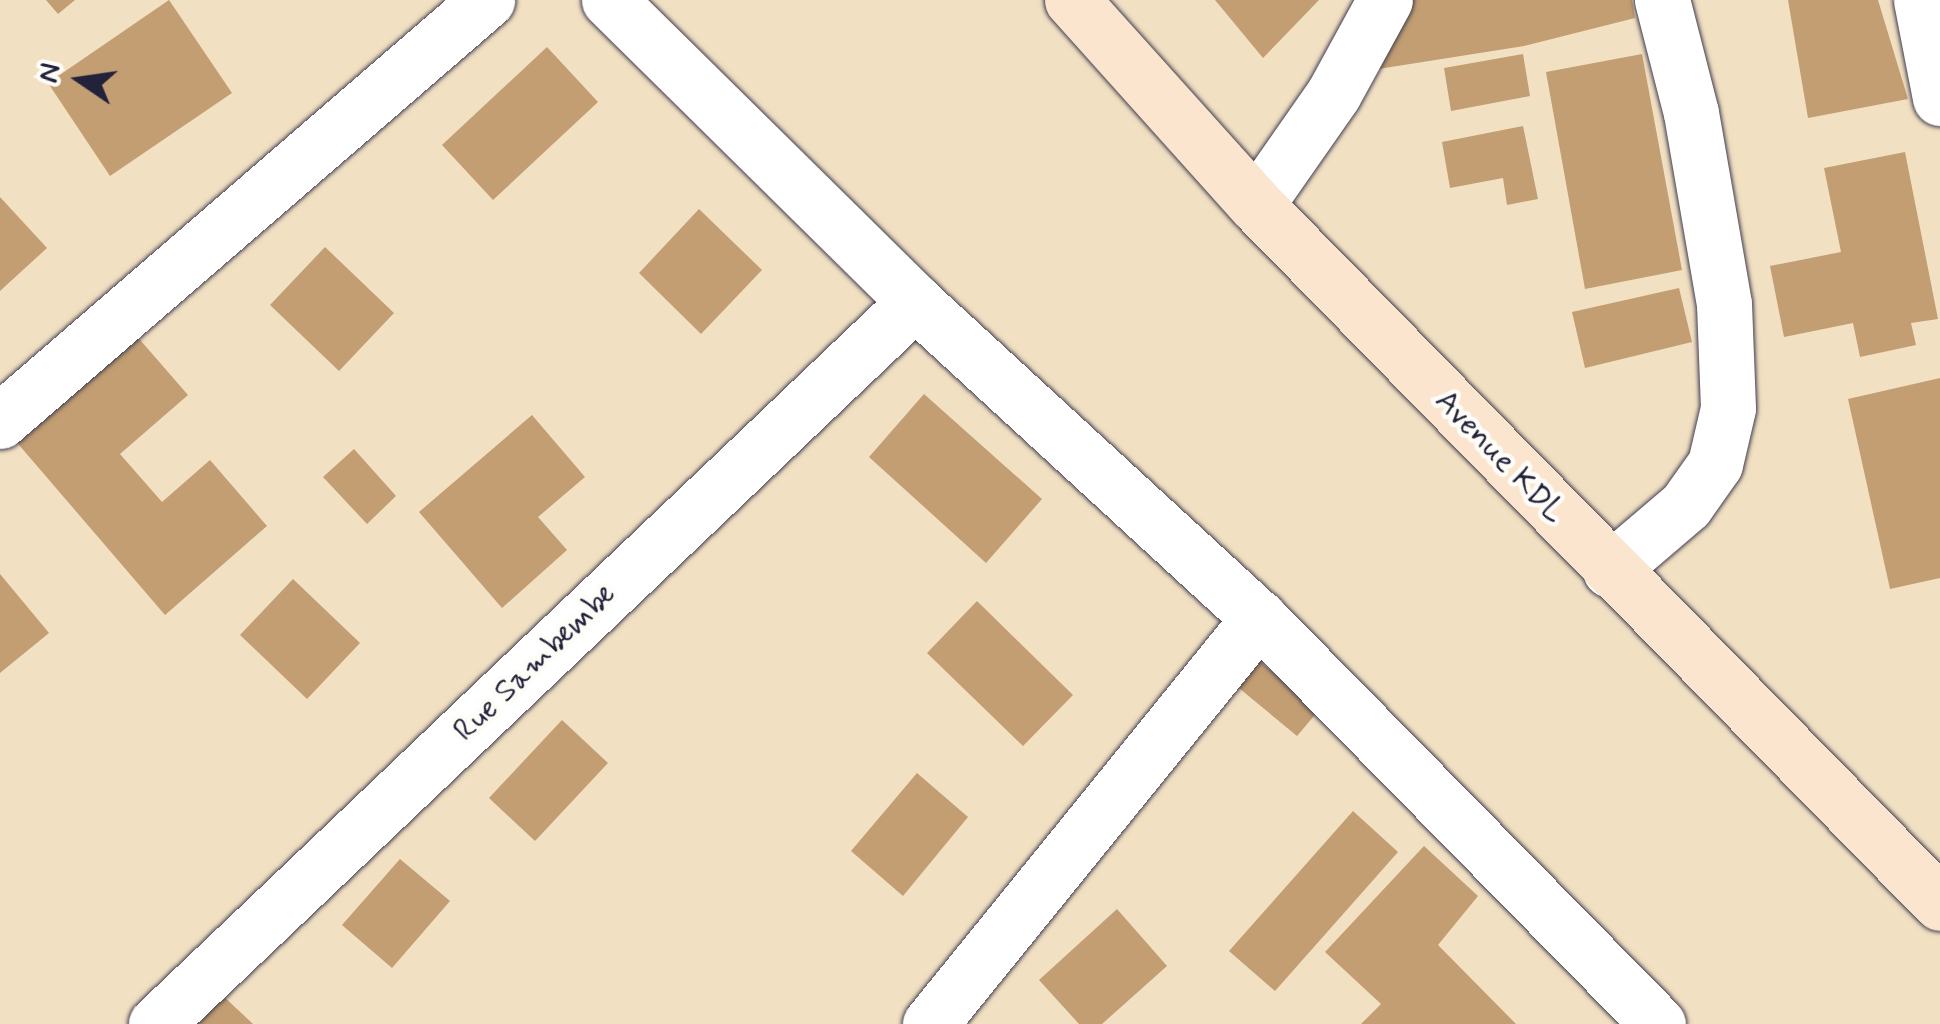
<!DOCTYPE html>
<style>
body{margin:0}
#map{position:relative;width:1940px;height:1024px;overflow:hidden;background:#f2e0c3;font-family:Mynerve,sans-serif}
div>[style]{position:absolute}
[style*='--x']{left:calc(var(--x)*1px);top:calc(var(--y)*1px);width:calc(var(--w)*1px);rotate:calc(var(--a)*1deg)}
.building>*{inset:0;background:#c29e72}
.roads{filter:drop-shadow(0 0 2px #413e4f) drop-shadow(0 0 2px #413e4f)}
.street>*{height:55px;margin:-27.5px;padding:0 27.5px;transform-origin:27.5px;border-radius:27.5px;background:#fff}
.secondary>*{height:55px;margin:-27.5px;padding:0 27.5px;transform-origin:27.5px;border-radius:27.5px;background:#fbe5cf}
span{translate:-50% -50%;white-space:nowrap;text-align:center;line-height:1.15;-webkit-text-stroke:9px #fdfcf7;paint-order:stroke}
.street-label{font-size:32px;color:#22223b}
.north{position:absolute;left:30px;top:30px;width:100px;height:100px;-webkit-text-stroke:8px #fdfcf7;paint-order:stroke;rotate:283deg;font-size:28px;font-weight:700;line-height:40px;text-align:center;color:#22223b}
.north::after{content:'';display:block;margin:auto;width:35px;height:45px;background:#22223b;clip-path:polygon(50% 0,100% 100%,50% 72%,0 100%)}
</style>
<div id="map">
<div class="building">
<div style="clip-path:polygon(46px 0,75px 0,58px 14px)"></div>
<div style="clip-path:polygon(169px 0,232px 93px,110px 176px,48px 83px)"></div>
<div style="clip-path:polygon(1215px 0,1319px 0,1263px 58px)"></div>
<div style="clip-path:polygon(1408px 0,1632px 0,1635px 18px,1524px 46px,1372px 70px)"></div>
<div style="clip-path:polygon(1788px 0,1878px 0,1908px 99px,1808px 118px)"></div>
<div style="clip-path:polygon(547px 47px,598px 102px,493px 200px,442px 145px)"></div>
<div style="clip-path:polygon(1523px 54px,1530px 96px,1451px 111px,1444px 68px)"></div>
<div style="clip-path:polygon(1642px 54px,1682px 270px,1585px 289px,1546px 72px)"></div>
<div style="clip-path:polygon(1523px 126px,1538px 199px,1507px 205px,1503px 178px,1450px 188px,1442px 142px)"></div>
<div style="clip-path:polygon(1905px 152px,1938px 319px,1911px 323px,1916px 345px,1860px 357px,1853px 323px,1784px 337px,1770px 266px,1841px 252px,1824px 168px)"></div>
<div style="clip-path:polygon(0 197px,47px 248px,0 291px)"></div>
<div style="clip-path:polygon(699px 209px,762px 270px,701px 334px,639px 273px)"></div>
<div style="clip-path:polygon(325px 247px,394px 313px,339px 371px,270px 305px)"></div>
<div style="clip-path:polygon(1679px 288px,1692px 342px,1585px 368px,1572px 312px)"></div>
<div style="clip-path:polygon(128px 326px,188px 395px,120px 454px,162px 502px,210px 460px,267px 526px,165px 615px,7px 431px)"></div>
<div style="clip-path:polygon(1940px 378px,1940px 578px,1890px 589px,1848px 399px)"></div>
<div style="clip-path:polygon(924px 394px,1042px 499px,986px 563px,869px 457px)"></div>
<div style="clip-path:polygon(532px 415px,585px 477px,538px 517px,567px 550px,502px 608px,419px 512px)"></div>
<div style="clip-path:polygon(354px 449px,396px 496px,367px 524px,323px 477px)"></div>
<div style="clip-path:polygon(0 574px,49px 633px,0 673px)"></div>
<div style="clip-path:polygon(293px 579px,360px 643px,307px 699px,240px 635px)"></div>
<div style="clip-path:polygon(977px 601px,1073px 695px,1023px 746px,927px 653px)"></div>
<div style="clip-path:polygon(1249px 653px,1319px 710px,1297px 736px,1228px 679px)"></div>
<div style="clip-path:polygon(562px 720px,608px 763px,535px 841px,489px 798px)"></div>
<div style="clip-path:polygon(917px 773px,968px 817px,903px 896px,851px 851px)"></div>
<div style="clip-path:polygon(1353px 811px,1398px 852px,1275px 991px,1229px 951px)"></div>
<div style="clip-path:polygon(1424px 846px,1478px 896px,1438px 945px,1516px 1024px,1361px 1024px,1381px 1004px,1325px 952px)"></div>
<div style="clip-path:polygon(400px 859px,450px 901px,392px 968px,342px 925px)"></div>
<div style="clip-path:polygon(1117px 909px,1167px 966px,1102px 1024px,1079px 1024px,1039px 980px)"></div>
<div style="clip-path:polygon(220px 993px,253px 1024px,191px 1024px)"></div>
</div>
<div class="roads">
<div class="street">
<div style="--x:609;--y:0;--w:430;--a:44.6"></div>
<div style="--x:915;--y:302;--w:467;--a:42.6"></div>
<div style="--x:1259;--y:618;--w:569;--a:45.5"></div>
<div style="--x:1921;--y:0;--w:100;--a:79"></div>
<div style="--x:1256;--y:205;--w:136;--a:-55.1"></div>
<div style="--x:1334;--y:93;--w:106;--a:-61.3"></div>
<div style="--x:0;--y:421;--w:644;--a:-40.84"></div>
<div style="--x:1610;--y:570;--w:100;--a:-40.5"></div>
<div style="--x:1686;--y:505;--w:50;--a:-54.7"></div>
<div style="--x:1715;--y:464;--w:57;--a:-76.9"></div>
<div style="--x:1728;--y:408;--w:104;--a:-92.2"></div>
<div style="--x:1724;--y:304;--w:194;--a:-99.8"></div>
<div style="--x:1691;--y:113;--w:117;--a:-104.4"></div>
<div style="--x:156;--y:1024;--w:1048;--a:-43.57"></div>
<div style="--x:930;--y:1024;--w:523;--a:-50.98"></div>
</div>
<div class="secondary">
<div style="--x:1072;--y:0;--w:275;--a:48.1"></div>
<div style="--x:1256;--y:205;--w:977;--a:45.58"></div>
</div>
</div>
<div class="street-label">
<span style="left:1500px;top:457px;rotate:46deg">Avenue KDL</span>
<span style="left:535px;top:663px;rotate:-44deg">Rue Sambembe</span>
</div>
<div class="north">N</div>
</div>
